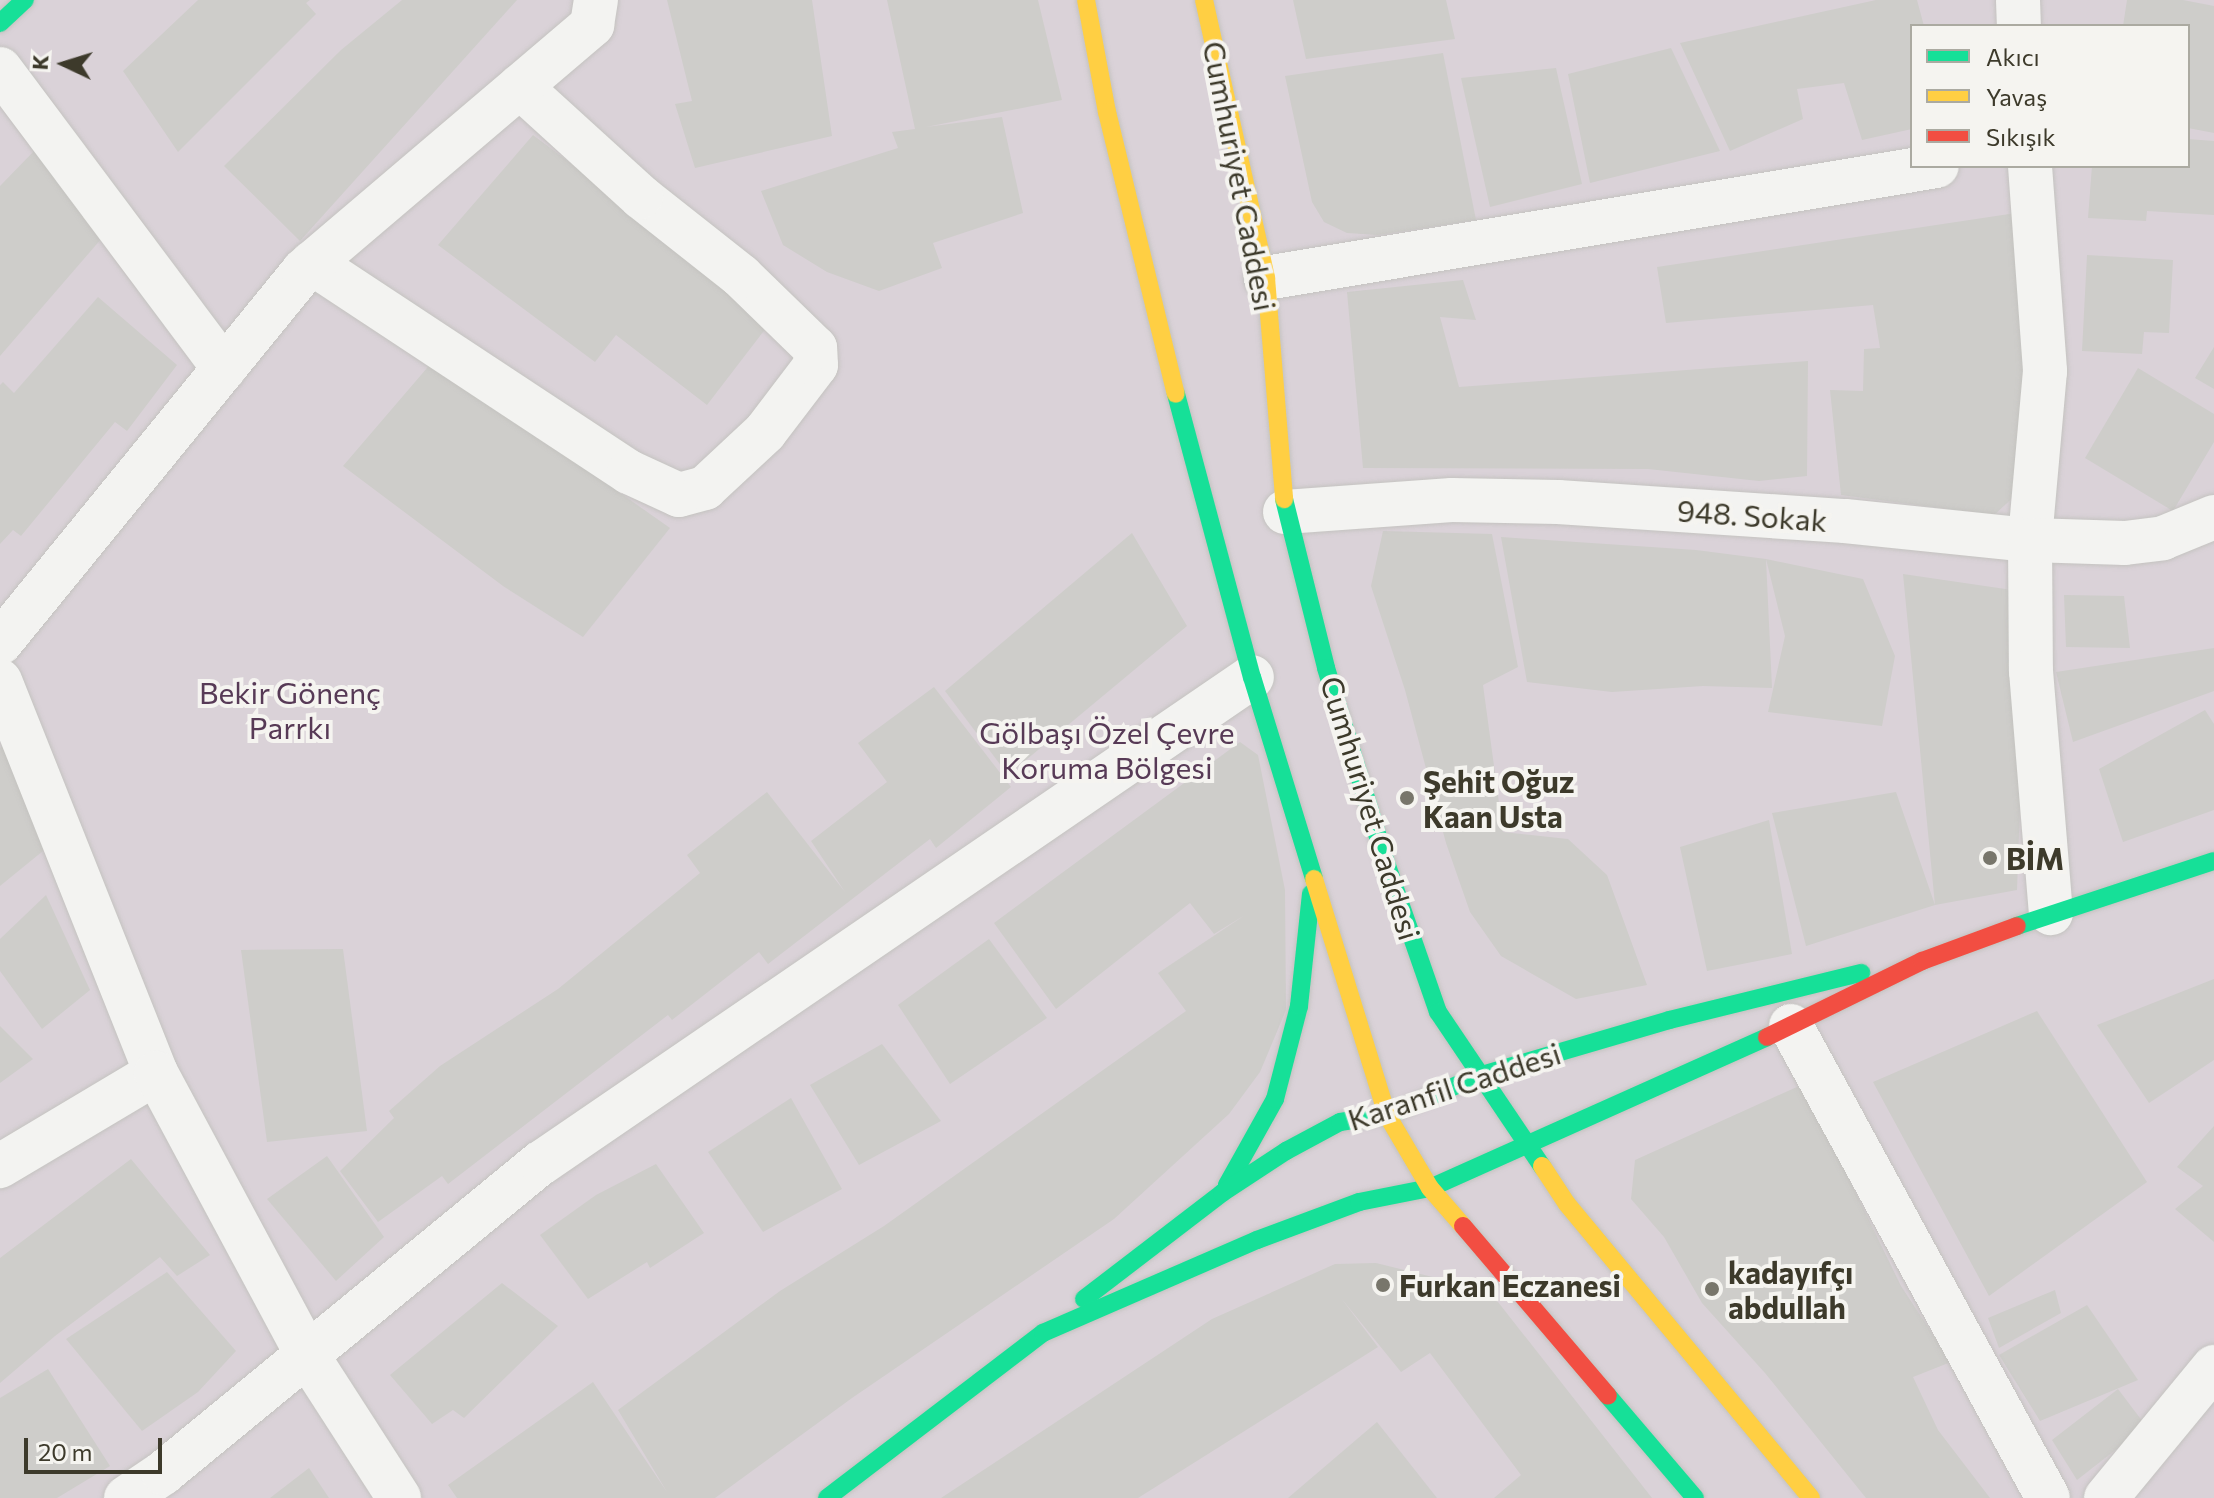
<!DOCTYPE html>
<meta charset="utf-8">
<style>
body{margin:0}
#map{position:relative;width:2214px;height:1498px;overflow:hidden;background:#e6e5e1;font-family:Commissioner,sans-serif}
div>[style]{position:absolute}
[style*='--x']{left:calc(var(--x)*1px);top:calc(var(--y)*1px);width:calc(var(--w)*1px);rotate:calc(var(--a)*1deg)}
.green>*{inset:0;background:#dad2d8}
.building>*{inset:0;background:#cecdca}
.roads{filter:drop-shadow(0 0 2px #c4c3c0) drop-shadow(0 0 2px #c4c3c0)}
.street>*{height:44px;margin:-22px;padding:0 22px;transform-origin:22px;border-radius:22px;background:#f3f3f1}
.fast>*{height:18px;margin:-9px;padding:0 9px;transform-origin:9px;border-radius:9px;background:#16e098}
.slow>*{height:18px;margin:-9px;padding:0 9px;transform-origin:9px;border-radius:9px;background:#ffcf43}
.jam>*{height:18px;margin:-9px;padding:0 9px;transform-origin:9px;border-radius:9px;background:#f24e42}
.dots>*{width:22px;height:22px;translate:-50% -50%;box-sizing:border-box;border:4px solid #f5f4f0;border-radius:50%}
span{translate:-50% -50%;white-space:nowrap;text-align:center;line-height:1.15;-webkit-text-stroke:8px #f5f4f0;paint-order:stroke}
.street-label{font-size:30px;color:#3d3a2b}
.park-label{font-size:30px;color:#573a56}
.poi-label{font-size:30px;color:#3d3a2b;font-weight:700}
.left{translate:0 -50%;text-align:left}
.legend{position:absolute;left:1910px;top:24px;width:280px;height:144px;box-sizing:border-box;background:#f5f4f0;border:2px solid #abaaa1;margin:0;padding:10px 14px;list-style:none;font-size:24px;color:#3d3a2b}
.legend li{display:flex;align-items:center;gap:16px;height:40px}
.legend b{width:40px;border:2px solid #abaaa1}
.north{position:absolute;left:24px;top:24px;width:80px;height:80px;-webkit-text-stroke:6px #f5f4f0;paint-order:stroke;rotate:274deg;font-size:22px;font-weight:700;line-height:32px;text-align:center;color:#3d3a2b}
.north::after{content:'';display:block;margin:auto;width:28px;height:36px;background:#3d3a2b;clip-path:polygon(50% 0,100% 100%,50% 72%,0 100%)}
.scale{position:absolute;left:24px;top:1438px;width:138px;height:36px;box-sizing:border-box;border:4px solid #3d3a2b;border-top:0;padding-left:10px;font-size:24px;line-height:28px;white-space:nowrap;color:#3d3a2b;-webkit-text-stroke:6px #f5f4f0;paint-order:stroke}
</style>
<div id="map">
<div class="green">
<div style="clip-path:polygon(evenodd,0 0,2214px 0,2214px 1498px,0 1498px,0 0,1912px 26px,2188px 26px,2188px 166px,1912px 166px,1912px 26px)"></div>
</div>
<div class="building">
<div style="clip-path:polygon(198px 0,310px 0,306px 3px,316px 14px,178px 152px,123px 71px)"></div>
<div style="clip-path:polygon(402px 0,517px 0,300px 241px,224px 166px,341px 50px)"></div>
<div style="clip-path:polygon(667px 0,812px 0,832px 136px,695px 168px,675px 104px,692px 101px)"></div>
<div style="clip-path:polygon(887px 0,1038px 0,1062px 100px,926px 127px,1002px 117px,1023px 213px,933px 243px,942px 268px,879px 291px,827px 272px,783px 245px,761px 191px,898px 148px,892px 132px,915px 129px)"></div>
<div style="clip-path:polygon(1293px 0,1446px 0,1455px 39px,1306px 59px)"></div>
<div style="clip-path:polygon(1876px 0,1917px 0,1924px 26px,1912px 26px,1912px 129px,1862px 140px,1844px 83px,1797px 89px,1803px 119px,1730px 151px,1680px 43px)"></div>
<div style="clip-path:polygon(2127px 0,2183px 0,2214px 6px,2214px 133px,2188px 128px,2188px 26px,2123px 26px)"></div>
<div style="clip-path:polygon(1671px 48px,1720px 151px,1590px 183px,1568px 74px)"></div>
<div style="clip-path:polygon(1443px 53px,1476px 220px,1378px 235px,1347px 233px,1324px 222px,1312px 202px,1285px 76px)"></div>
<div style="clip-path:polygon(1556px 68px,1582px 184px,1490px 207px,1461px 78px)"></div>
<div style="clip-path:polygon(533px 135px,683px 248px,770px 323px,707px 405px,616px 335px,595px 362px,438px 245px)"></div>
<div style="clip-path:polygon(2188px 139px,2214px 141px,2214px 215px,2147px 211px,2146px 221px,2088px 218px,2092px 166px,2188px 166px)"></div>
<div style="clip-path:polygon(35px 150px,102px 238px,0 356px,0 186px)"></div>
<div style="clip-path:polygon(2016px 213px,2029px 483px,1994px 515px,1841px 495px,1830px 390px,1863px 391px,1864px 349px,1880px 348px,1873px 305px,1666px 323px,1657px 267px)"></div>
<div style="clip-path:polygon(2087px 255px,2173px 260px,2169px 333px,2144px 332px,2142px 354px,2082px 351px)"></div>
<div style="clip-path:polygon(1463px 280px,1476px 320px,1440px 317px,1459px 387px,1808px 361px,1807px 476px,1759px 481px,1648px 469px,1363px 468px,1347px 292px)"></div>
<div style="clip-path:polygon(98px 297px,177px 365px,127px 431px,115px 422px,21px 536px,13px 530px,0 544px,0 385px,3px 382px,14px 393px)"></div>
<div style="clip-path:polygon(2214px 347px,2214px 389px,2195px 378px)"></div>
<div style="clip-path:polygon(433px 361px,670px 528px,583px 637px,503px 586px,343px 466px)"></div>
<div style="clip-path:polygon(2138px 368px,2214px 414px,2214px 442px,2173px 511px,2085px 458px)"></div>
<div style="clip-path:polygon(1383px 531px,1492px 534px,1518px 667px,1483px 685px,1503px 832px,1568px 839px,1607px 875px,1647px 985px,1576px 999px,1501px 956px,1470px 912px,1446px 843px,1405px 690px,1371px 586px)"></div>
<div style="clip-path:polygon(1132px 533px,1187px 626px,1008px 775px,945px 691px)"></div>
<div style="clip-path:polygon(1501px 537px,1696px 550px,1766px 559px,1863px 579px,1895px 656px,1882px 726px,1768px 712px,1785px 636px,1766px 559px,1772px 688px,1703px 686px,1612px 692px,1527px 682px)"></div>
<div style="clip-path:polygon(1903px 574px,2019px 591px,2021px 776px,2017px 890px,1935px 905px,1806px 946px,1772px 813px,1896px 792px,1935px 905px)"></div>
<div style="clip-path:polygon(2064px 595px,2124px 596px,2130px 648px,2066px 647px)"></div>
<div style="clip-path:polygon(2214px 648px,2214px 691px,2073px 742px,2056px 672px)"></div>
<div style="clip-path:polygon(934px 687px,1011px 787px,936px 848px,930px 839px,768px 964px,759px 952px,672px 1020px,668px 1015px,448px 1184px,442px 1176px,378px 1222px,340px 1171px,394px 1118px,389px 1111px,440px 1066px,558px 989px,700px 873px,687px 855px,767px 792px,845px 892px,811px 841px,887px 782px,858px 743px)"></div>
<div style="clip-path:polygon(2205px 710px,2214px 724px,2214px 810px,2123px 842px,2099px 769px)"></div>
<div style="clip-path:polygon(1240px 742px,1258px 755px,1285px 890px,1286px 1010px,1260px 1072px,1229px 1114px,1114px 1219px,852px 1398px,715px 1498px,457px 1498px,448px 1485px,593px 1382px,667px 1492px,618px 1410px,780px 1291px,884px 1226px,1186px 1011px,1158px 973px,1245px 915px,1214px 934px,1190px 903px,1056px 1009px,994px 923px)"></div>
<div style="clip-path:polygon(3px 745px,54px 842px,0 886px,0 748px)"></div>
<div style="clip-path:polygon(1769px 820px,1792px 954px,1707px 971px,1680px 847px)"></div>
<div style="clip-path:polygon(46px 895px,90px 990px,42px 1029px,0 971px,0 939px)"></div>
<div style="clip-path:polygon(989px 939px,1047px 1018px,950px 1084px,898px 1005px)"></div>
<div style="clip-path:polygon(343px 949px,367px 1131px,267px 1142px,241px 950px)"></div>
<div style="clip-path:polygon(2214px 979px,2214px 1060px,2149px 1103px,2097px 1025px)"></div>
<div style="clip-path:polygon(2037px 1011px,2147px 1182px,1989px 1296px,1873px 1082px)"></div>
<div style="clip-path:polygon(0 1026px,33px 1059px,0 1083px)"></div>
<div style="clip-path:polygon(882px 1044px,941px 1121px,859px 1165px,810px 1085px)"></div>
<div style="clip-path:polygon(1799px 1086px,1831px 1142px,1901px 1286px,1951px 1362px,1913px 1377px,1938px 1430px,1990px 1498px,1866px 1498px,1765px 1373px,1702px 1303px,1664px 1237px,1631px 1199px,1635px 1160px)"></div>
<div style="clip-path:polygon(791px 1098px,842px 1189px,763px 1232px,708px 1152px)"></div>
<div style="clip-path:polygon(2214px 1126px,2214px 1242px,2175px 1209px,2203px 1186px,2177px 1167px)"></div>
<div style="clip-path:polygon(327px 1156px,384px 1237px,336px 1281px,267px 1199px)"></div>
<div style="clip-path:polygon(131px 1159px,210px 1255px,177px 1276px,160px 1257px,55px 1336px,0 1383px,0 1258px)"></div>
<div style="clip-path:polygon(656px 1164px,704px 1233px,650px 1268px,647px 1262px,588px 1299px,540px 1235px,596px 1195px)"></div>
<div style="clip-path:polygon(1376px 1263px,1461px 1284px,1498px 1302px,1652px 1498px,1494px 1498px,1521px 1475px,1430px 1353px,1401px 1372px,1341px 1298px,1378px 1347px,1138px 1498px,941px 1498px,1212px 1319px,1335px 1264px)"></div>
<div style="clip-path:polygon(167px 1272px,236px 1351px,198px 1392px,142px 1431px,66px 1339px)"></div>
<div style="clip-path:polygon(502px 1283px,558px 1326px,464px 1418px,453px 1410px,432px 1424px,390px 1375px)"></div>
<div style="clip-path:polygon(2055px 1290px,2061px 1313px,1999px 1348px,1988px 1318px)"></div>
<div style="clip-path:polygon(2087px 1305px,2138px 1380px,2040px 1421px,1999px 1355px)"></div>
<div style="clip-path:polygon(48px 1369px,110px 1466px,57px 1498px,0 1498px,0 1398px)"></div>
<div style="clip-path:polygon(2118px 1389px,2146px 1426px,2077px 1480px,2052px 1440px)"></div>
<div style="clip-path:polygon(1377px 1422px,1437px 1498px,1288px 1498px)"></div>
<div style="clip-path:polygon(309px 1468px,329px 1498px,270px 1498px)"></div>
</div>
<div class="roads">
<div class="street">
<div style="--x:2018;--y:0;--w:26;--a:88"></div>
<div style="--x:0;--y:69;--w:374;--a:53.2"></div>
<div style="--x:2030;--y:166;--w:206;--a:85.8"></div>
<div style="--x:2045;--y:371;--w:170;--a:95.1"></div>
<div style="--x:2030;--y:540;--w:131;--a:89.6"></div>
<div style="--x:2031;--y:671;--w:243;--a:85.3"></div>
<div style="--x:312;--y:263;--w:380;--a:33.4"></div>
<div style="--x:629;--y:472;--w:55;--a:24.7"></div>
<div style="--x:679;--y:495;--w:27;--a:-15"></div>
<div style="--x:705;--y:488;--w:82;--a:-43"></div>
<div style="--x:765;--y:432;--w:84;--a:-52.7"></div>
<div style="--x:816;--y:365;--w:17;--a:-93"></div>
<div style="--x:815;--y:348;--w:103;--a:-135.8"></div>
<div style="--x:741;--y:276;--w:127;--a:-141.7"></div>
<div style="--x:641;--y:197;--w:164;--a:-137.7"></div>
<div style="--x:1266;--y:278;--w:680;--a:-9.48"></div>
<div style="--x:1285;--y:512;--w:167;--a:-4.1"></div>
<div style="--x:1452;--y:500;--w:106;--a:1.1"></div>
<div style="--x:1558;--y:502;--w:288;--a:3.8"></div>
<div style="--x:1845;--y:521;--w:186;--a:5.9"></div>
<div style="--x:2030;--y:540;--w:95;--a:1.8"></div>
<div style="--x:2125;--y:543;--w:38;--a:-7"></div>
<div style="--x:2163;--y:538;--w:55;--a:-22.4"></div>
<div style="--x:0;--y:643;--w:480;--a:-50.8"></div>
<div style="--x:303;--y:271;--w:380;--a:-40.4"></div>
<div style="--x:592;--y:25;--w:25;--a:-81"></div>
<div style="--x:0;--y:681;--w:422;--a:68.3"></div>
<div style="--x:156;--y:1073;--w:182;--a:149.2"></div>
<div style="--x:1791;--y:1026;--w:537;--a:61.43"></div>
<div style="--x:156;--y:1073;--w:320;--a:61.8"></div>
<div style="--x:307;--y:1355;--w:170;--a:57.2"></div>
<div style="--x:126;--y:1498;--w:45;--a:-34"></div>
<div style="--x:163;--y:1473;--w:489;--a:-39.4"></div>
<div style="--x:541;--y:1163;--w:861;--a:-34.35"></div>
<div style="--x:2106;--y:1498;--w:170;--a:-50.5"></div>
</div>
<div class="fast">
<div style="--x:0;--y:23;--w:34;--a:-43"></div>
<div style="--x:1176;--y:394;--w:293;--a:75"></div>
<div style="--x:1252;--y:677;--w:211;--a:72.9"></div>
<div style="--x:1284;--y:499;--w:174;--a:76"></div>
<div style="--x:1326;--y:668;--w:198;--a:72.9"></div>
<div style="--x:1384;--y:857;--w:164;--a:70.8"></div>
<div style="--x:1438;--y:1012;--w:186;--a:56"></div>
<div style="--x:2017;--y:926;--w:207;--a:-18.3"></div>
<div style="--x:1227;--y:1185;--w:98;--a:-60.8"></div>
<div style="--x:1275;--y:1099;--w:96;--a:-75.5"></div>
<div style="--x:1299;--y:1006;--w:113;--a:-83.9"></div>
<div style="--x:1084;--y:1299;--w:174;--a:-37.5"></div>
<div style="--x:1222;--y:1193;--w:77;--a:-33.3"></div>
<div style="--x:1286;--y:1151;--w:61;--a:-28.2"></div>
<div style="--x:1340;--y:1122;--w:48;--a:-8.5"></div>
<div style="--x:1387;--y:1115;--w:99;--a:-23.2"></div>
<div style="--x:1478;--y:1076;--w:199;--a:-16.3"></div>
<div style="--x:1669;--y:1020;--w:198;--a:-13.8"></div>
<div style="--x:1608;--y:1396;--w:134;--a:49.5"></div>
<div style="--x:827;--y:1498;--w:272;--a:-37.4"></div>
<div style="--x:1043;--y:1333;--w:233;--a:-23.5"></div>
<div style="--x:1257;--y:1240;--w:109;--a:-20.4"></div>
<div style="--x:1359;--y:1202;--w:72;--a:-11.2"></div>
<div style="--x:1430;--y:1188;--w:369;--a:-24.1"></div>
</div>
<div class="slow">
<div style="--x:1086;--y:0;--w:114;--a:79.4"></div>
<div style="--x:1107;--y:112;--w:290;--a:76.3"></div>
<div style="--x:1204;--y:0;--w:285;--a:77.4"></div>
<div style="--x:1266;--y:278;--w:222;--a:85.3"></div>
<div style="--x:1314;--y:879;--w:247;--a:72.8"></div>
<div style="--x:1387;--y:1115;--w:85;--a:59.5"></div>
<div style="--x:1430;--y:1188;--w:50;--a:49"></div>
<div style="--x:1542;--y:1166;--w:45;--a:56.7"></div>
<div style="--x:1567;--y:1204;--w:382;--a:50.3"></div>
</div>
<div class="jam">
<div style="--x:1767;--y:1037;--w:173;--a:-26.1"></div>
<div style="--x:1922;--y:961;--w:101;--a:-20.2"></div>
<div style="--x:1463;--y:1226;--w:223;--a:49.5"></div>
</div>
</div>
<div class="dots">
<div style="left:1407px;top:798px;background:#78766b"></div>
<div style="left:1990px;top:858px;background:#78766b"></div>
<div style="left:1383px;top:1285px;background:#78766b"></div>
<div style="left:1712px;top:1289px;background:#78766b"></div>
</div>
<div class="street-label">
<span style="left:1240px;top:176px;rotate:79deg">Cumhuriyet Caddesi</span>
<span style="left:1752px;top:515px;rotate:4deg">948. Sokak</span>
<span style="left:1371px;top:808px;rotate:73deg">Cumhuriyet Caddesi</span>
<span style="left:1454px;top:1086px;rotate:-18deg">Karanfil Caddesi</span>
</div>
<div class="park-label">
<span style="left:290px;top:709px">Bekir Gönenç<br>Parrkı</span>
<span style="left:1107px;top:749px">Gölbaşı Özel Çevre<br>Koruma Bölgesi</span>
</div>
<div class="poi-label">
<span class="left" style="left:1423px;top:798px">Şehit Oğuz<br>Kaan Usta</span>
<span class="left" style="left:2006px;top:858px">BİM</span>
<span class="left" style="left:1728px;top:1289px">kadayıfçı<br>abdullah</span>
<span class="left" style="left:1399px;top:1285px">Furkan Eczanesi</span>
</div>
<ul class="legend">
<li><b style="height:10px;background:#16e098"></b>Akıcı</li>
<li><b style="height:10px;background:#ffcf43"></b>Yavaş</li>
<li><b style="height:10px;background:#f24e42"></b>Sıkışık</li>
</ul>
<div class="north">K</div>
<div class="scale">20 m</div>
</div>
